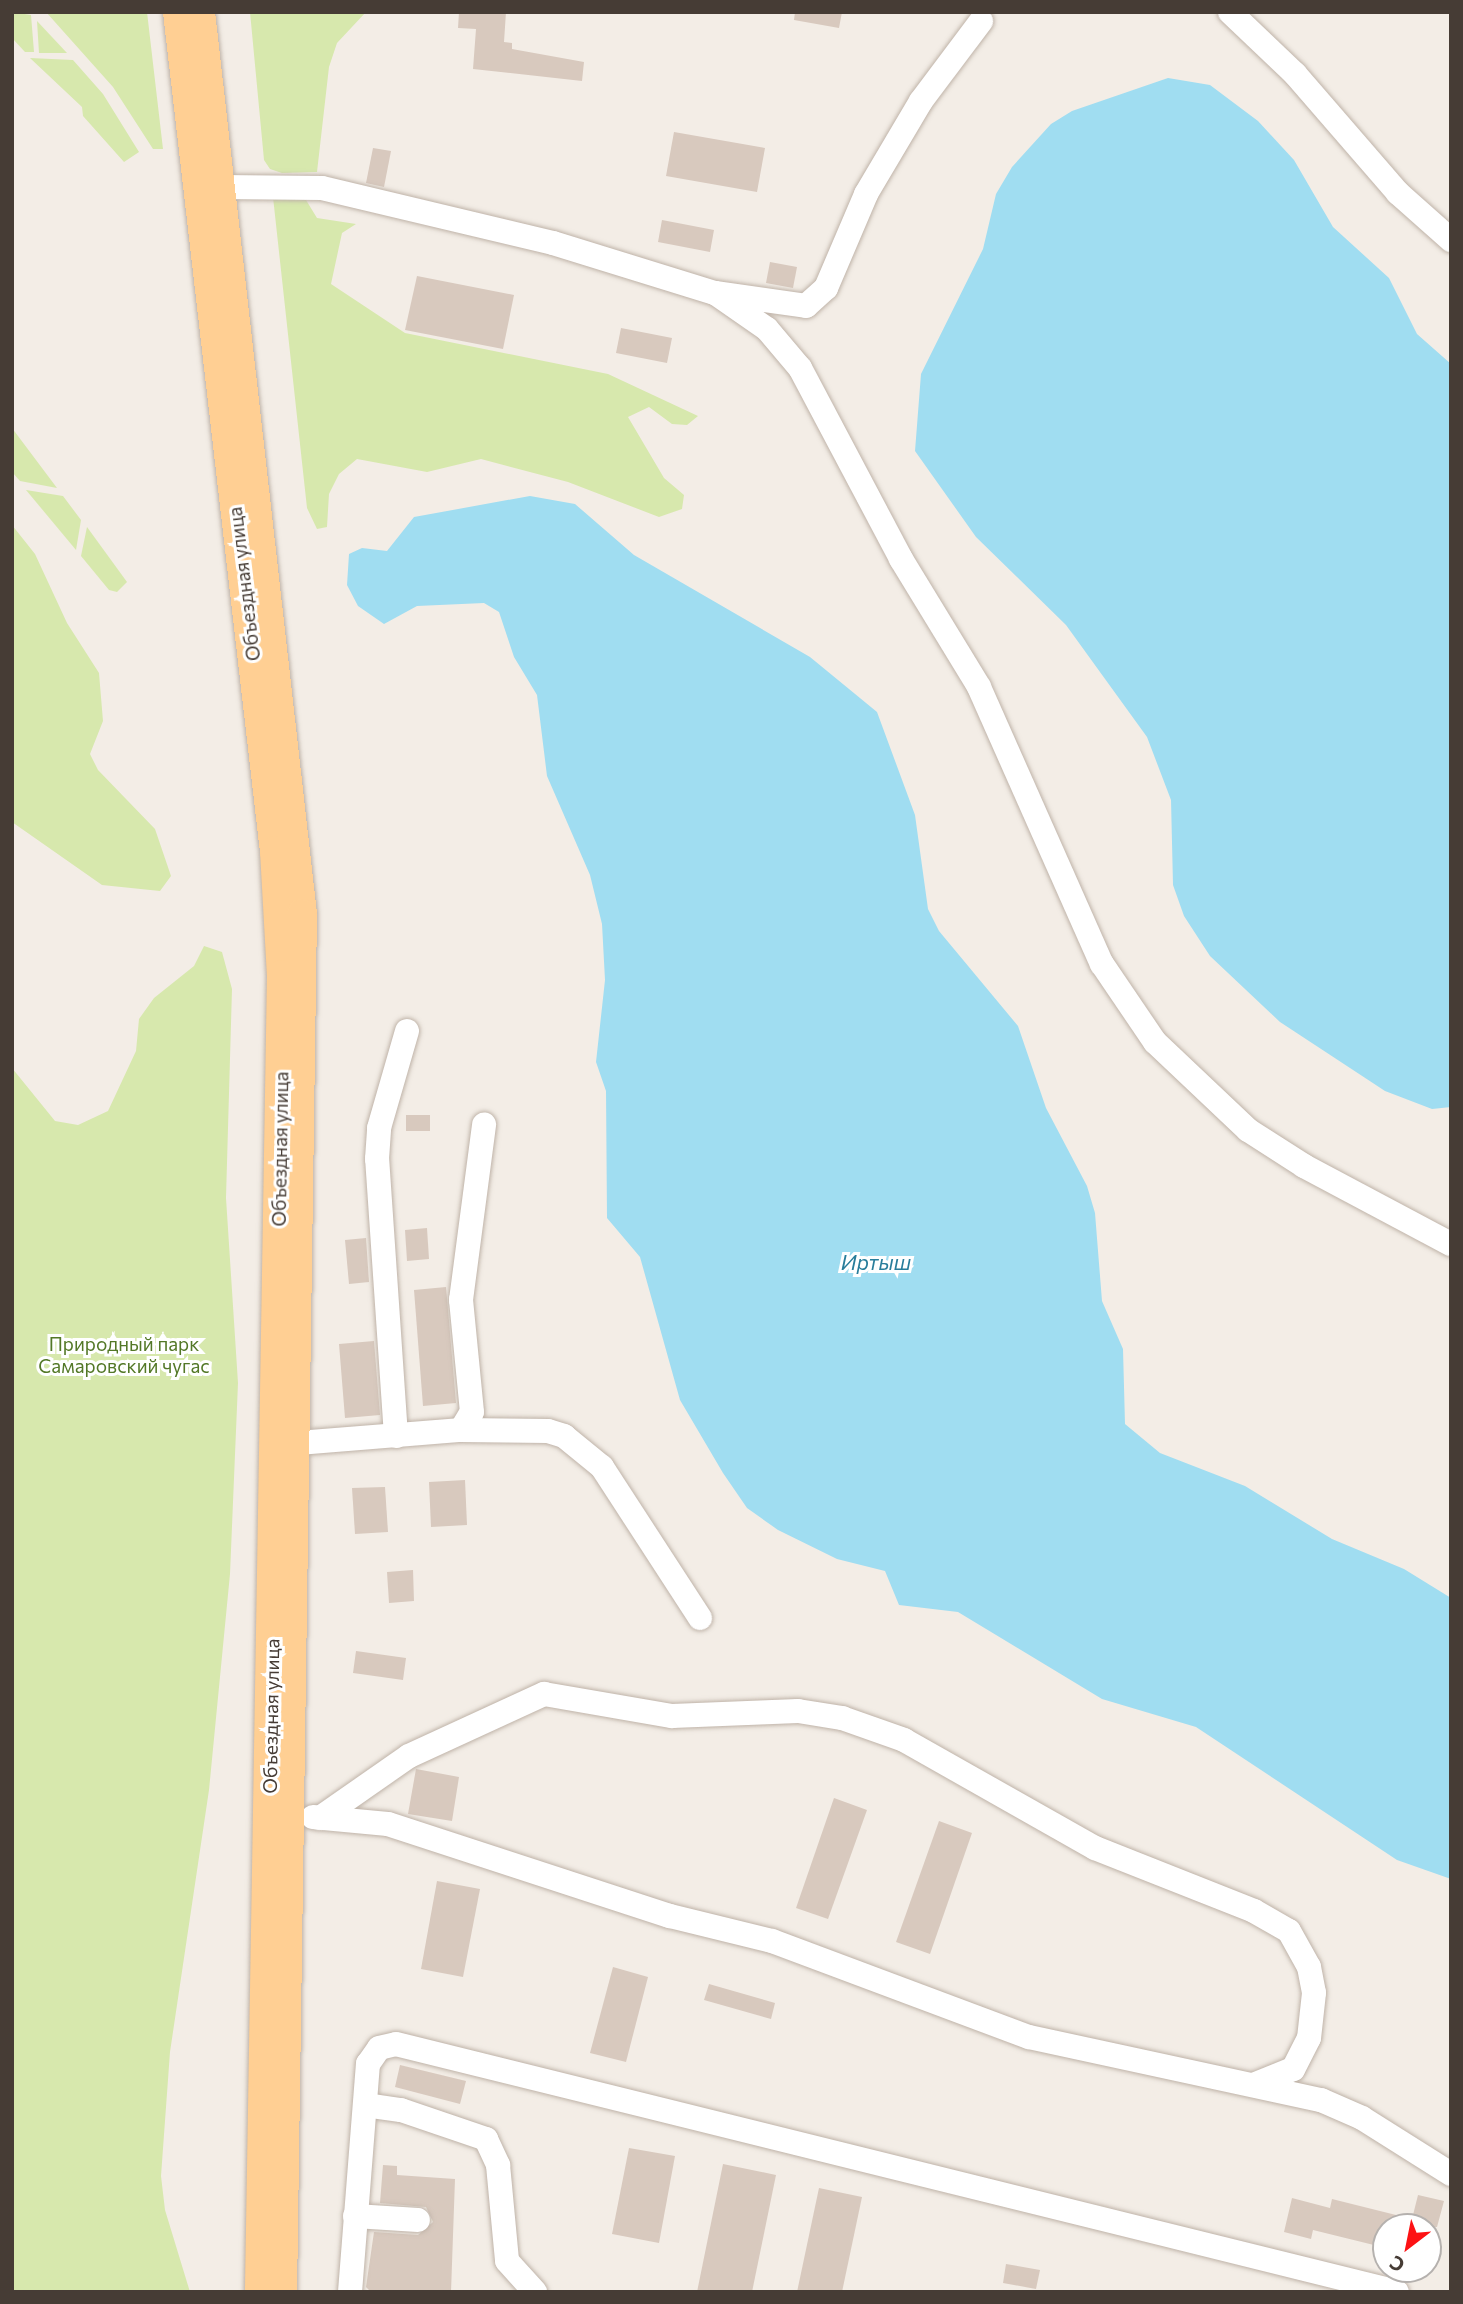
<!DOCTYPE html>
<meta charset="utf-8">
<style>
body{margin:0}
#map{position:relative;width:1463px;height:2304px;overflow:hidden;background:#f3ede6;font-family:Commissioner,sans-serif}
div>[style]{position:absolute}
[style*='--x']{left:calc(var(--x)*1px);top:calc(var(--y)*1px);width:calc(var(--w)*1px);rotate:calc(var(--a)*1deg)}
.green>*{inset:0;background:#d7e8ad}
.water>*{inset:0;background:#a0ddf1}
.building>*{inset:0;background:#d8c9be}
.roads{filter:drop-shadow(0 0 2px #bfb3a8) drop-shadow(0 0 2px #bfb3a8)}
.minor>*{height:24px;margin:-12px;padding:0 12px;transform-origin:12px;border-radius:12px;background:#fff}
.major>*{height:30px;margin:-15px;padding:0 15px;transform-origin:15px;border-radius:15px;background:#ffcf93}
span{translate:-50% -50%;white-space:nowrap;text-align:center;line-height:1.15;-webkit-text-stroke:6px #fff;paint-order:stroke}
.street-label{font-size:19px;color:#463c35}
.park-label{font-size:19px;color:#537827}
.water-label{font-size:21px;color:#287d9b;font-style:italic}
.frame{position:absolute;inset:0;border:14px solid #463c35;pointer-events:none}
.north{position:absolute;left:1372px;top:2213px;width:70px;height:70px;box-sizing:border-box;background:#fff;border:2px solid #b5b1ae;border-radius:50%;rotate:212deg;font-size:19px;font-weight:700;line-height:28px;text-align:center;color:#463c35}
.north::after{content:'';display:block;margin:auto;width:24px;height:32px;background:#fd1214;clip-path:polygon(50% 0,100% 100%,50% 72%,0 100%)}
</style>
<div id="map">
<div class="green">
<div style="clip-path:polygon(12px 12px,31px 15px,34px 52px,25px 52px,12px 38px)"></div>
<div style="clip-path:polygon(46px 12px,147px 12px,163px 149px,153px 149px,113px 87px)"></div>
<div style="clip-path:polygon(250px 12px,366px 12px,337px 43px,329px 67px,317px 172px,282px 173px,270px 169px,264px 160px)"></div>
<div style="clip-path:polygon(37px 21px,67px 53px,39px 53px)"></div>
<div style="clip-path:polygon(30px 58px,73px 60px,103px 94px,139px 152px,124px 162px,83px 116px,82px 107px)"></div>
<div style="clip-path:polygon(273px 197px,306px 200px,317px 218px,356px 224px,342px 233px,331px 284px,405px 333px,608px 374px,698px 416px,687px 425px,672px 424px,649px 407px,628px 417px,664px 478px,684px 495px,682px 509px,659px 517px,568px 482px,481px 459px,427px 472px,357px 459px,339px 474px,329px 494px,327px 527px,317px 529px,307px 508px)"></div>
<div style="clip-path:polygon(12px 428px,57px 488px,20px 481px,12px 472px)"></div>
<div style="clip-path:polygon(26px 490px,63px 496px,81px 520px,76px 550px)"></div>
<div style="clip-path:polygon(12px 525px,35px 554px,67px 623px,99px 673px,103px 721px,90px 754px,98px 770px,155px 829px,171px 876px,160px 891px,102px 885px,12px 822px)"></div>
<div style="clip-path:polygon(87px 527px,127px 582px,117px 592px,109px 590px,81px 556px)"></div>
<div style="clip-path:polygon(204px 946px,222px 952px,232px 989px,226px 1198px,238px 1383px,230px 1574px,209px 1790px,170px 2052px,161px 2176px,165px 2210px,190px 2292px,12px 2292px,12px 1068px,55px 1121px,78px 1125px,108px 1111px,136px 1051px,139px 1019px,154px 998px,194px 966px)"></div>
</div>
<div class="water">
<div style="clip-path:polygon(1168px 78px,1210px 85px,1258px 121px,1294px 160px,1333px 227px,1389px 278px,1417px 334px,1451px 364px,1451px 1107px,1432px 1109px,1385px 1091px,1280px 1022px,1210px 956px,1184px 916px,1173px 885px,1171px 800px,1147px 737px,1066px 625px,976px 537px,915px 451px,921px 374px,983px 249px,996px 194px,1012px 167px,1051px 124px,1072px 111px)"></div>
<div style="clip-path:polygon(530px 496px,575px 504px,634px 555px,810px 657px,877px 712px,915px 815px,928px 909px,939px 931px,1018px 1026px,1046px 1108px,1087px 1186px,1095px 1213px,1102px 1301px,1123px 1349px,1125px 1424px,1160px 1453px,1245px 1486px,1332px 1539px,1404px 1569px,1451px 1598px,1451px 1879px,1397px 1860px,1196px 1727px,1102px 1699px,958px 1612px,899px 1605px,885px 1571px,837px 1559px,778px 1530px,747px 1508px,723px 1473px,680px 1400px,640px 1257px,607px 1218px,606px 1091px,596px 1062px,605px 980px,602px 924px,590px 875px,547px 776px,537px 695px,514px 657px,499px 612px,484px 603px,417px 606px,384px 624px,358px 606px,347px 585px,349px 554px,362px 548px,387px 551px,414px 517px)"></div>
</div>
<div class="building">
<div style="clip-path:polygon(459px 12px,506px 12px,504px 42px,512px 43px,512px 49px,584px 62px,582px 81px,473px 69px,476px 29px,458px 28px)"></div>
<div style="clip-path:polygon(795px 12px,842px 12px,839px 28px,794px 20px)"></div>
<div style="clip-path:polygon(674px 132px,765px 148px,757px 192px,666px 176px)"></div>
<div style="clip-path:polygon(373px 148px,391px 151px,384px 187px,366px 183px)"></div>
<div style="clip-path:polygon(662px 220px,714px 230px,710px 252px,658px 242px)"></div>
<div style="clip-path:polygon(770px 262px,797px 267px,793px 288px,766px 283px)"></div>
<div style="clip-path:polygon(417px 276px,514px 295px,503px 349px,405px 330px)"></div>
<div style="clip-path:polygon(621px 328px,672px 338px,667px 363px,616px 353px)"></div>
<div style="clip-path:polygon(406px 1115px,430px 1115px,430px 1131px,406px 1131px)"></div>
<div style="clip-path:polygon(427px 1228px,429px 1259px,407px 1261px,405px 1230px)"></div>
<div style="clip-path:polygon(366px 1238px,369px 1282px,349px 1284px,345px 1240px)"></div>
<div style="clip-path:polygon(446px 1287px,456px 1403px,423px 1406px,414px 1290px)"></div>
<div style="clip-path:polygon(374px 1341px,380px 1415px,345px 1418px,339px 1344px)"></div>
<div style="clip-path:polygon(465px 1480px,467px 1525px,431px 1527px,429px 1482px)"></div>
<div style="clip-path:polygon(385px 1487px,388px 1532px,355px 1534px,352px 1488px)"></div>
<div style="clip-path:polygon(413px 1570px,414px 1601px,389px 1603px,387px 1572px)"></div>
<div style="clip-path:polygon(356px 1651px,406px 1658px,403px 1680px,353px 1673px)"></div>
<div style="clip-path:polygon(416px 1769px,459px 1777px,452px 1821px,408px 1814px)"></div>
<div style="clip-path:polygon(834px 1798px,867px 1810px,828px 1919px,796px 1908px)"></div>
<div style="clip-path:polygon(939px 1821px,972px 1833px,930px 1954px,896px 1942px)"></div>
<div style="clip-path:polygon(437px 1881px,480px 1889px,463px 1977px,421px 1969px)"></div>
<div style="clip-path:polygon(613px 1967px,648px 1977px,626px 2062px,590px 2053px)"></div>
<div style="clip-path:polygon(709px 1984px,775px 2003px,771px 2019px,704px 2000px)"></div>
<div style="clip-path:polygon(400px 2065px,466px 2081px,460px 2104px,395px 2087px)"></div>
<div style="clip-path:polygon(629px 2148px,675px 2156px,659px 2243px,612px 2234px)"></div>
<div style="clip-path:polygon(723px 2164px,776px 2175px,752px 2292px,697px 2292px)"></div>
<div style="clip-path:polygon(383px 2165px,397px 2166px,397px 2175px,455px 2179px,451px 2292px,371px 2292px,366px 2287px,374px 2232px,418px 2235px,433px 2222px,426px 2207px,380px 2203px)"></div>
<div style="clip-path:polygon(819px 2188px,862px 2197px,842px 2292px,797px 2292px)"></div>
<div style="clip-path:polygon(1418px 2195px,1444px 2201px,1437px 2227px,1386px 2227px,1386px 2248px,1313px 2230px,1311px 2239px,1284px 2232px,1292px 2198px,1330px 2208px,1332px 2199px,1412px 2219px)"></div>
<div style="clip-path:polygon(1006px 2264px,1040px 2270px,1036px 2289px,1003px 2283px)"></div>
</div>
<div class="roads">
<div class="minor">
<div style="--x:1230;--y:12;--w:90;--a:43.6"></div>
<div style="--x:1295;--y:74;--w:157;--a:49.1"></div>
<div style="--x:1398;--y:193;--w:71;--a:41.6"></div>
<div style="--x:221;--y:187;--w:101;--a:0.6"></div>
<div style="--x:322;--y:188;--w:237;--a:13.4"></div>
<div style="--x:553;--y:243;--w:170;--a:17.2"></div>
<div style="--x:715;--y:293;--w:92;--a:8.1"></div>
<div style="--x:806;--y:306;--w:27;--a:-42"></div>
<div style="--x:826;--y:288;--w:102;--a:-66.9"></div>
<div style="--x:866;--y:194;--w:108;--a:-59.4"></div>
<div style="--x:921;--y:101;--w:100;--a:-53.1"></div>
<div style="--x:715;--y:293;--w:63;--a:34.7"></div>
<div style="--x:767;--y:329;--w:51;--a:49.8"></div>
<div style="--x:800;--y:368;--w:216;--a:62.1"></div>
<div style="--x:901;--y:559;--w:150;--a:58.6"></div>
<div style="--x:979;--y:687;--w:303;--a:66.1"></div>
<div style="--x:1102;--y:964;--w:94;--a:55.8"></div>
<div style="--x:1155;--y:1042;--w:128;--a:43.4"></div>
<div style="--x:1248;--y:1130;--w:67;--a:32.7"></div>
<div style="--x:1304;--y:1166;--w:166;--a:28"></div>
<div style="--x:461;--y:1430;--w:21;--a:-59"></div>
<div style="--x:472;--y:1412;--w:113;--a:-95.6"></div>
<div style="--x:461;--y:1300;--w:177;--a:-82.5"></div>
<div style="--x:396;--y:1436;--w:278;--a:-93.9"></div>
<div style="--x:377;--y:1159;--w:31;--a:-86"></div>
<div style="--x:379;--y:1128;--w:101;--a:-73.9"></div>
<div style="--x:298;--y:1443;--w:164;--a:-4.6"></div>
<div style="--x:461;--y:1430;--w:87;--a:0.7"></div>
<div style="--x:548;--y:1431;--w:17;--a:17"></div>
<div style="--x:564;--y:1436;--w:49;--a:39.2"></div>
<div style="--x:602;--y:1467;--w:180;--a:57"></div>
<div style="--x:313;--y:1817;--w:75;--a:5.3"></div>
<div style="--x:388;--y:1824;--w:297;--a:18.1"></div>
<div style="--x:670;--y:1916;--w:105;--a:13.8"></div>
<div style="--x:772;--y:1941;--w:274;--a:20.5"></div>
<div style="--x:1029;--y:2037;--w:299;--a:12.2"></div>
<div style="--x:1321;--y:2100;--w:45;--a:23.7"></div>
<div style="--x:1362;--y:2118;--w:105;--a:32.2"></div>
<div style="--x:320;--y:1818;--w:108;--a:-34.9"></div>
<div style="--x:409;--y:1756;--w:149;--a:-24.7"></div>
<div style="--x:544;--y:1694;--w:130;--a:9.8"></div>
<div style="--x:672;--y:1716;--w:126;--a:-2.3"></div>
<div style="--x:798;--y:1711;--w:45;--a:9"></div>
<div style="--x:842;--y:1718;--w:66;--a:19.5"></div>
<div style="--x:904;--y:1740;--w:219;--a:29.5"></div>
<div style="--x:1095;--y:1848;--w:171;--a:21.6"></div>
<div style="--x:1254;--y:1911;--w:40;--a:29.7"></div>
<div style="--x:1289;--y:1931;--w:41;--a:60.9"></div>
<div style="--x:1309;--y:1967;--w:26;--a:79"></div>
<div style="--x:1314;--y:1993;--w:45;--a:96.3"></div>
<div style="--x:1309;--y:2038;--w:35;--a:117"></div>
<div style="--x:1293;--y:2069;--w:40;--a:158"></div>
<div style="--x:365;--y:2105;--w:36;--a:8"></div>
<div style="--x:401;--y:2110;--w:90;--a:18.8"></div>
<div style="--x:486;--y:2139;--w:29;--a:65"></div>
<div style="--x:498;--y:2165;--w:96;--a:84.6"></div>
<div style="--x:507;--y:2261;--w:42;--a:47.9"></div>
<div style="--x:355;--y:2216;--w:63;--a:3.6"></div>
<div style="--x:350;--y:2292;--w:229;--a:-85.5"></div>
<div style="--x:368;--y:2064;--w:19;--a:-55"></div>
<div style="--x:379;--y:2048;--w:17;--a:-13"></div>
<div style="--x:396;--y:2044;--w:1031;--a:13.91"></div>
</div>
<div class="major">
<div style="--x:178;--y:12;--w:845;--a:83.41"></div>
<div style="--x:275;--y:851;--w:124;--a:86.8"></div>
<div style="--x:282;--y:975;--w:1317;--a:90.96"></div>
<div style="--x:200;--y:12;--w:908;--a:83.55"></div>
<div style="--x:302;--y:914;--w:1378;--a:90.83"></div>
</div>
</div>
<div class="street-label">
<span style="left:244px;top:584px;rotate:-97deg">Объездная улица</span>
<span style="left:280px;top:1149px;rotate:-89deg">Объездная улица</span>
<span style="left:271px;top:1716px;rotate:-89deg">Объездная улица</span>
</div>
<div class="park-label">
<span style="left:124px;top:1355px">Природный парк<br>Самаровский чугас</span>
</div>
<div class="water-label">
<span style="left:876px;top:1262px">Иртыш</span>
</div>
<div class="frame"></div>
<div class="north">С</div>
</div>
